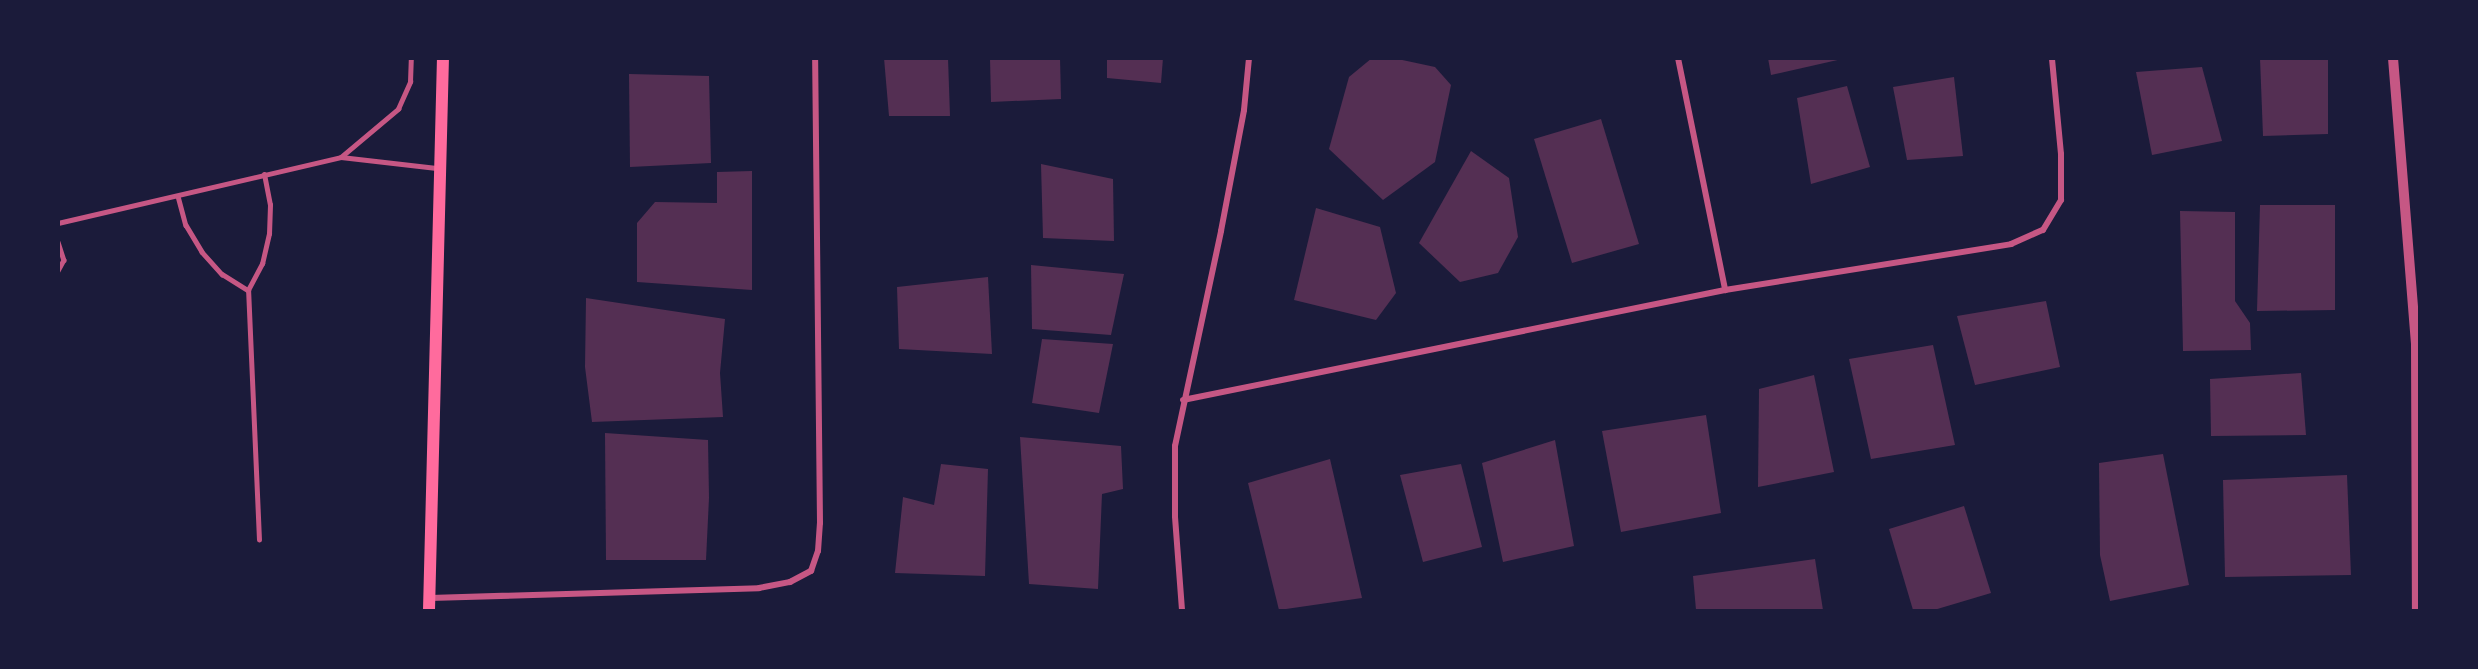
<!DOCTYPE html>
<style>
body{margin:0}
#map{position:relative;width:2478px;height:669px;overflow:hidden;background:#1b1b3a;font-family:Commissioner,sans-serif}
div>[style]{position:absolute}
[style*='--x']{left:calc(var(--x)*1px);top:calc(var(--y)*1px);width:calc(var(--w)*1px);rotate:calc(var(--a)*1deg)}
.building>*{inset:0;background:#542f53}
.service>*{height:4.5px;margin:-2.25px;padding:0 2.25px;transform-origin:2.25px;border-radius:2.25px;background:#c65784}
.minor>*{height:6px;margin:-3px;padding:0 3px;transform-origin:3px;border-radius:3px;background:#c65784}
.tertiary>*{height:10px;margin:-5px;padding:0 5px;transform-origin:5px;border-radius:5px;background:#c65784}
.secondary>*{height:12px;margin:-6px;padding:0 6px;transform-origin:6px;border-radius:6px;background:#ff6b9d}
span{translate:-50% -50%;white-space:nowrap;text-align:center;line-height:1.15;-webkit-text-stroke:4.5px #1b1b3a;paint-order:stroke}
.frame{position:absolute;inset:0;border:60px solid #1b1b3a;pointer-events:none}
</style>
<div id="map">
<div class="building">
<div style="clip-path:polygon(884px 58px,948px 58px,950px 116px,889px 116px)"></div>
<div style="clip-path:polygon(990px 58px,1060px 58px,1061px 99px,991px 102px)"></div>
<div style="clip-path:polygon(1107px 58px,1163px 58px,1161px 83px,1107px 78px)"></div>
<div style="clip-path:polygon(1372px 58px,1393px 58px,1435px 67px,1451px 85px,1435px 162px,1383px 200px,1329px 149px,1349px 77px)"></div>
<div style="clip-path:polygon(1768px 58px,1842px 58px,1842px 59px,1771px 75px)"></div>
<div style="clip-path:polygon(2260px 58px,2328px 58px,2328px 134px,2263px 136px)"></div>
<div style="clip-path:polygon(2202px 67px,2222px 141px,2152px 155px,2136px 72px)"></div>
<div style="clip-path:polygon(629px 74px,709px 76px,711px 163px,630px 167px)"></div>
<div style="clip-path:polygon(1954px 77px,1963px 156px,1907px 160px,1893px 87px)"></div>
<div style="clip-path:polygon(1847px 86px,1870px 167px,1811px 184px,1797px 98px)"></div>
<div style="clip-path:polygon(1601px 119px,1639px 244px,1572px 263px,1534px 139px)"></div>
<div style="clip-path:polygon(1471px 151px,1509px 178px,1518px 237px,1498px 273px,1460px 282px,1419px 243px)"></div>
<div style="clip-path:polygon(1041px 164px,1113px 179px,1114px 241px,1043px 238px)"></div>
<div style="clip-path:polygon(752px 171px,752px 290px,637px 282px,637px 223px,655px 202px,717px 203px,717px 172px)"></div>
<div style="clip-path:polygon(2260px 205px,2335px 205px,2335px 310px,2257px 311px)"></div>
<div style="clip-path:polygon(1316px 208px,1380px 227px,1396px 293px,1376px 320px,1294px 300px)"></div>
<div style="clip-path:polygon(2180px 211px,2235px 212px,2235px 301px,2250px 323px,2251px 350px,2183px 351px)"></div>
<div style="clip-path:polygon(1031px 265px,1124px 274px,1111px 335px,1032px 329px)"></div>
<div style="clip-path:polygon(988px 277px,992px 354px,899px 349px,897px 287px)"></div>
<div style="clip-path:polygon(586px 298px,725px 319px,720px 373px,723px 417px,592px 422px,585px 367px)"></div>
<div style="clip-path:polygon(2046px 301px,2060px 367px,1975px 385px,1957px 316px)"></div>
<div style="clip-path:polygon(1042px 339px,1113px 344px,1099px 413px,1032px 403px)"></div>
<div style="clip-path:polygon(1933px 345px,1955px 445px,1871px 459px,1849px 359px)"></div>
<div style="clip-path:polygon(2301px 373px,2306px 435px,2211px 436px,2210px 379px)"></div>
<div style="clip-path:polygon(1814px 375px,1834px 472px,1758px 487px,1759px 389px)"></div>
<div style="clip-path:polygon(1706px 415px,1721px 513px,1621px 532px,1602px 431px)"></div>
<div style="clip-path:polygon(605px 433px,708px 440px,709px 498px,706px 560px,606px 560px)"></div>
<div style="clip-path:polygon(1020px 437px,1121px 446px,1123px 489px,1102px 494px,1098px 589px,1029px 584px)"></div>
<div style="clip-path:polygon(1555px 440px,1574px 546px,1503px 562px,1482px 463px)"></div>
<div style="clip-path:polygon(2163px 454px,2189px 585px,2110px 601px,2100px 555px,2099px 463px)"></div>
<div style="clip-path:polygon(1330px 459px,1362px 598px,1279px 610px,1248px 483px)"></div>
<div style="clip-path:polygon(941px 464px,988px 469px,985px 576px,895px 573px,903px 497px,934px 505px)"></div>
<div style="clip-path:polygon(1461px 464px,1482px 547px,1423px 562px,1400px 475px)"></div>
<div style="clip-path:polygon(2347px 475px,2351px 575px,2225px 577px,2223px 480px)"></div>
<div style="clip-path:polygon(1964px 506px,1991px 593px,1934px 610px,1913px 610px,1889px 529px)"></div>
<div style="clip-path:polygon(1815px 559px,1823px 610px,1696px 610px,1693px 576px)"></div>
</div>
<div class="service">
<div style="--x:341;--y:157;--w:75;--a:-40.1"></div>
<div style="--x:398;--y:109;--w:30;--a:-66"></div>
<div style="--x:410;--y:82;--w:24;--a:-88"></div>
<div style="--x:178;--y:196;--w:30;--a:75"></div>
<div style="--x:186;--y:225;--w:31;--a:59"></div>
<div style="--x:202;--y:252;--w:30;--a:48"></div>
<div style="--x:222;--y:274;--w:31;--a:32"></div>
<div style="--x:58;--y:223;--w:291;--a:-13.1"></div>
<div style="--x:341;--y:157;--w:98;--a:6.5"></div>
<div style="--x:58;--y:242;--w:19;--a:72"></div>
<div style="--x:64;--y:260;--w:13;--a:119"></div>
<div style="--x:259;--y:540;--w:250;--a:-92.5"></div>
<div style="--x:248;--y:290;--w:30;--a:-62"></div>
<div style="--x:262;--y:264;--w:31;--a:-77"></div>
<div style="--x:269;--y:234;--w:29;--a:-88"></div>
<div style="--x:270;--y:205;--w:31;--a:-101"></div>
</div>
<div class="minor">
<div style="--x:1678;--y:58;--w:237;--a:78.5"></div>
<div style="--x:1183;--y:400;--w:553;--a:-11.47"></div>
<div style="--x:1725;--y:290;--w:290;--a:-9.1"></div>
<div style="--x:2011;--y:244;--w:35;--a:-24"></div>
<div style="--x:2043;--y:230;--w:35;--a:-59"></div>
<div style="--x:2061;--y:200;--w:46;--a:-90"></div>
<div style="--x:2061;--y:154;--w:96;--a:-95.4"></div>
<div style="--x:430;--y:598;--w:329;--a:-1.7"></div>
<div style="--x:759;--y:588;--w:32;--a:-11"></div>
<div style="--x:790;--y:582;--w:24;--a:-28"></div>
<div style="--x:811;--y:571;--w:21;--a:-71"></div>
<div style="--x:818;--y:551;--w:28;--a:-86"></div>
<div style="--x:820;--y:523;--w:465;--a:-90.6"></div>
<div style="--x:1182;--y:610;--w:94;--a:-94.3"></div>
<div style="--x:1175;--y:516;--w:70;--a:-90"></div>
<div style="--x:1175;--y:446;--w:220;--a:-77.9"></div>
<div style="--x:1221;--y:231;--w:123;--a:-79.2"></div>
<div style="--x:1244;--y:110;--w:52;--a:-84.5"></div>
</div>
<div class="tertiary">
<div style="--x:2393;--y:58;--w:288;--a:85.4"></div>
<div style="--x:2416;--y:345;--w:265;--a:89.8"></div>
</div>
<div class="secondary">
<div style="--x:429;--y:610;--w:552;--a:-88.55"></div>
</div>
<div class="frame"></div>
</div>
